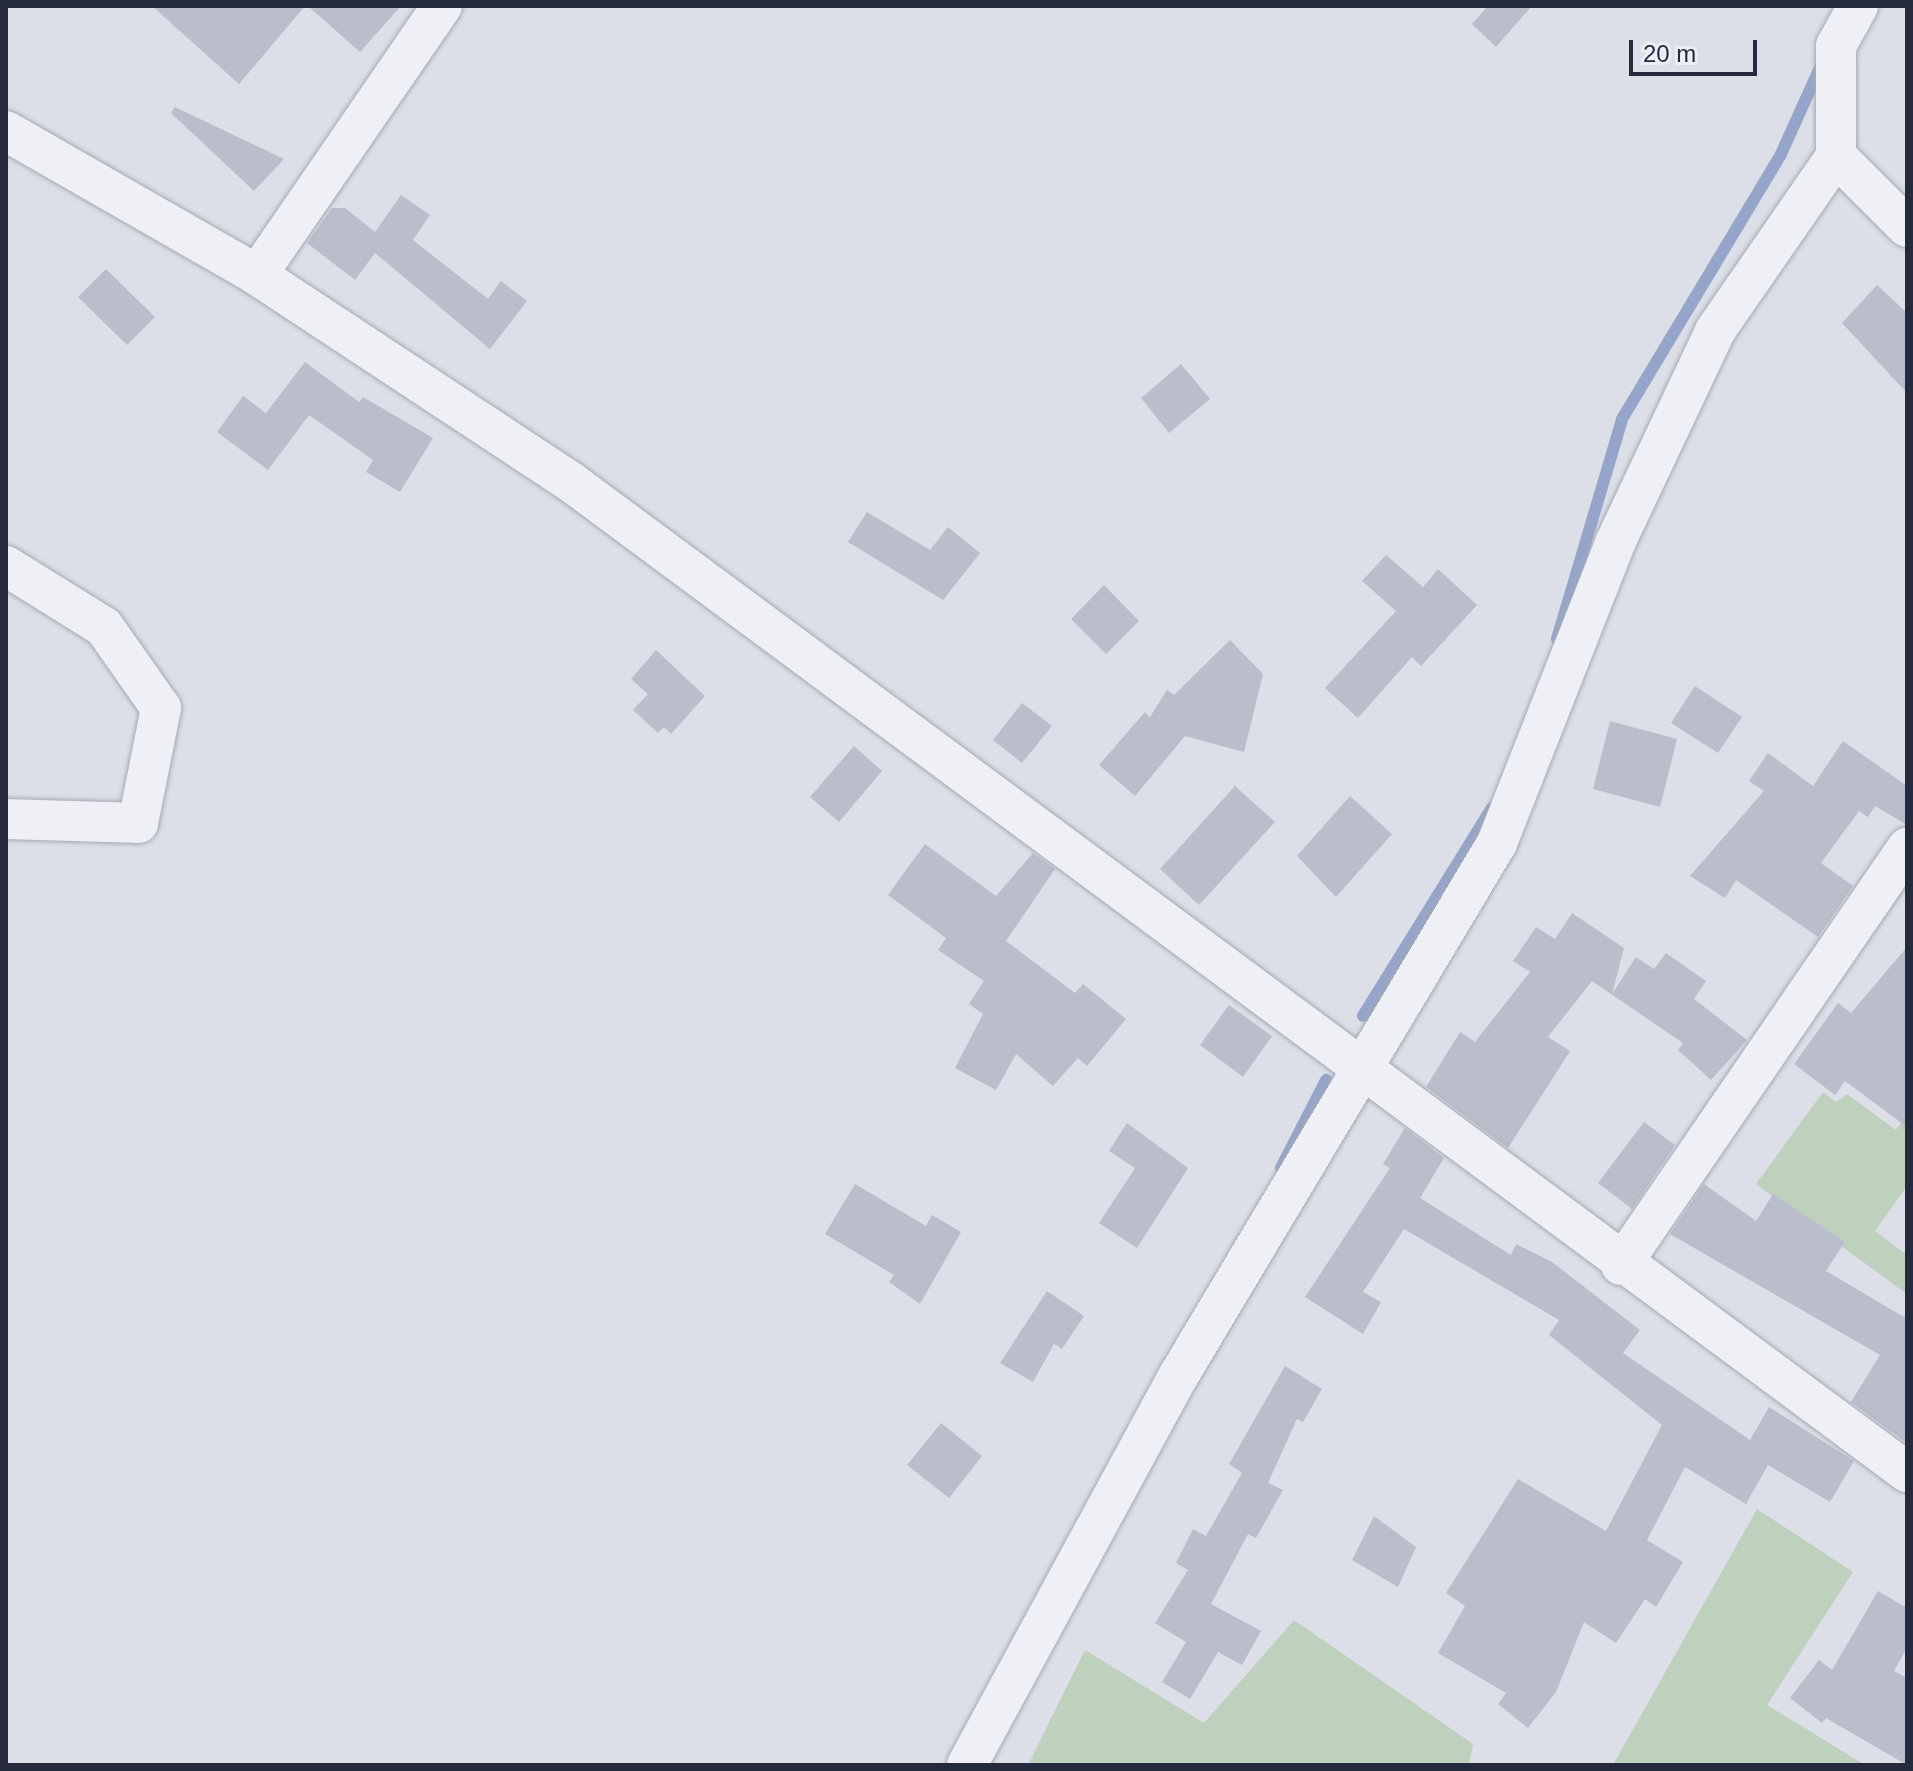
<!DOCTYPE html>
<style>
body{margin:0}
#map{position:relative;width:1913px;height:1771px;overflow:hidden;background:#dcdfe7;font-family:Helvetica,sans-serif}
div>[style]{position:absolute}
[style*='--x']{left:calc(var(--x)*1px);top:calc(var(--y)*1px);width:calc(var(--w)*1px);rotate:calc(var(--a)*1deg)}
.green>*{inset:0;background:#bed1bd}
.stream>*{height:12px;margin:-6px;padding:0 6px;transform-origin:6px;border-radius:6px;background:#95a5c9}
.building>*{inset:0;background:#babdca}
.roads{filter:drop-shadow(0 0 2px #a5a9b4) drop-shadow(0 0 2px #a5a9b4)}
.minor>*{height:40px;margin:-20px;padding:0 20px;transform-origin:20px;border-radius:20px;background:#eff0f5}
span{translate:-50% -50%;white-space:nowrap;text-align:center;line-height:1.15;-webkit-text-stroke:6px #eceef5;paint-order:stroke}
.frame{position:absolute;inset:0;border:8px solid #262a3e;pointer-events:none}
.scale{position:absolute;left:1629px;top:40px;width:128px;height:36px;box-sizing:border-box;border:4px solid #262a3e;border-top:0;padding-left:10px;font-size:24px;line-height:28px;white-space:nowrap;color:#262a3e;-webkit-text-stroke:6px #eceef5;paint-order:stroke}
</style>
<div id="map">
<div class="green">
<div style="clip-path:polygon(1823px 1092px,1836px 1102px,1847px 1094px,1896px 1130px,1907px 1115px,1907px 1186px,1875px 1231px,1907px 1255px,1907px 1294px,1756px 1184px)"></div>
<div style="clip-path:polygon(1757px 1509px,1853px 1572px,1767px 1705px,1865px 1765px,1613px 1765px)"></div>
<div style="clip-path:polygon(1294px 1620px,1473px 1744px,1469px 1765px,1028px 1765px,1085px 1650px,1204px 1723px)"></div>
</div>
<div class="stream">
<div style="--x:1557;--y:639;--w:229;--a:-73.5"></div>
<div style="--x:1622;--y:419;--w:309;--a:-59"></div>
<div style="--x:1781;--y:154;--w:100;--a:-65.7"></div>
<div style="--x:1363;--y:1016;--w:245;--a:-58.2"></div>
<div style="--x:1281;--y:1168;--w:99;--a:-62.9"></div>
</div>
<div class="building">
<div style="clip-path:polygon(152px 6px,305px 6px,239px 84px)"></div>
<div style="clip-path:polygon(308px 6px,401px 6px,360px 52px)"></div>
<div style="clip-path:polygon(1488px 6px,1532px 6px,1496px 47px,1472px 24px)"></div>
<div style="clip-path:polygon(175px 107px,284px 159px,254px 191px,171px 113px)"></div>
<div style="clip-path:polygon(401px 195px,430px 215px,413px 240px,488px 299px,501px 281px,527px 301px,490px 349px,375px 253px,355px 280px,307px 243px,332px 208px,345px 208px,375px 232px)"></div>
<div style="clip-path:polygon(106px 269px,155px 317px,127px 345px,78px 297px)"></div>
<div style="clip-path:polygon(1877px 285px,1907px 313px,1907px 393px,1842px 323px)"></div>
<div style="clip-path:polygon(305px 362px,359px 402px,363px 397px,433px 438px,400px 492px,366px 472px,373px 460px,309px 415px,268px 470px,217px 432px,243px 396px,266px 413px)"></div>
<div style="clip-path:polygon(1181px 364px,1210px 399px,1169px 433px,1141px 398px)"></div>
<div style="clip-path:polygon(867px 512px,930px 550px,948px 527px,980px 553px,943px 600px,848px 542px)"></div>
<div style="clip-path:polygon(1386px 555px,1423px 587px,1438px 569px,1477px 605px,1421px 666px,1412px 657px,1358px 718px,1325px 688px,1396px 611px,1362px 581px)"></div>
<div style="clip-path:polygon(1104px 585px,1139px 621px,1106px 654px,1071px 619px)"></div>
<div style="clip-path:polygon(1230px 640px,1263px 674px,1244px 752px,1185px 736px,1135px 796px,1099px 765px,1145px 712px,1150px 717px,1167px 690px,1174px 695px)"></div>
<div style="clip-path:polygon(656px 650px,705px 696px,671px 734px,664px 727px,658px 733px,633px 710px,648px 694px,631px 679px)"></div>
<div style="clip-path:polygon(1695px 686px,1742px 717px,1718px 753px,1671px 723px)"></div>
<div style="clip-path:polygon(1022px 703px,1052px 726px,1022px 763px,993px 740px)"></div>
<div style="clip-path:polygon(1610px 721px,1677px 739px,1660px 807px,1593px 789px)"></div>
<div style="clip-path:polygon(1843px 741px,1907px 786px,1907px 825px,1875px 806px,1868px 817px,1859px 811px,1821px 863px,1853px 886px,1818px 937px,1736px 880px,1725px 898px,1690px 876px,1764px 791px,1749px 781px,1768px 753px,1813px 786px)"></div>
<div style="clip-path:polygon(854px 746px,882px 771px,839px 822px,810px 797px)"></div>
<div style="clip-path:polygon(1235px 786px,1275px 822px,1199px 905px,1160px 869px)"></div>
<div style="clip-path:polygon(1350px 796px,1392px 834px,1336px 897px,1297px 856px)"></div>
<div style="clip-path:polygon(925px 844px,996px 896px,1033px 853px,1055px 869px,1006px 941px,1075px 993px,1083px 984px,1126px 1019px,1087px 1066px,1078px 1058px,1053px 1086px,1016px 1054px,996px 1090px,955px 1068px,983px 1014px,969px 1004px,984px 981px,938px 950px,946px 938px,888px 895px)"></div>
<div style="clip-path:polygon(1572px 913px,1624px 948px,1612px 994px,1636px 957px,1654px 969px,1666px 953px,1706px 981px,1694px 999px,1747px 1040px,1711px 1080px,1678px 1050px,1683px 1043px,1592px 981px,1548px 1037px,1570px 1051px,1508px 1148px,1426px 1087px,1460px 1032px,1475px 1042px,1530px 972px,1513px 961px,1536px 927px,1555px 939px)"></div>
<div style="clip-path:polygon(1907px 947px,1907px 1127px,1845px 1081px,1835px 1095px,1794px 1064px,1838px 1003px,1851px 1013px)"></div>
<div style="clip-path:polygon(1229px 1005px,1272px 1036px,1243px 1077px,1200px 1045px)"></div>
<div style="clip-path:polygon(1644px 1122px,1675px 1145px,1632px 1209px,1598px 1183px)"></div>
<div style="clip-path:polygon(1127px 1123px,1188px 1168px,1137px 1248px,1099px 1223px,1135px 1168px,1109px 1151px)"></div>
<div style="clip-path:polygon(1405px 1128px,1444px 1158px,1420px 1198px,1511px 1255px,1516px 1244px,1552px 1262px,1640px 1330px,1623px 1353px,1750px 1440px,1769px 1407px,1854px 1461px,1830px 1502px,1768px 1465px,1746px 1504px,1685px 1467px,1647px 1540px,1683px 1562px,1656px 1607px,1645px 1599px,1616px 1643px,1584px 1622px,1556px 1692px,1528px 1728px,1498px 1704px,1506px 1693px,1438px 1653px,1465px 1606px,1446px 1593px,1518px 1479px,1606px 1531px,1662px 1425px,1549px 1335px,1559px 1320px,1404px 1229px,1363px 1292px,1381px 1302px,1363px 1334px,1305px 1297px,1390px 1168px,1383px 1164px)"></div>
<div style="clip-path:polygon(855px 1184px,926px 1226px,932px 1215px,961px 1232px,920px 1304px,889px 1282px,894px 1275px,825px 1234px)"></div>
<div style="clip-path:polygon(1704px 1184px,1756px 1221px,1773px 1194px,1845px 1242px,1826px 1271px,1904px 1317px,1907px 1312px,1907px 1443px,1851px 1402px,1880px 1355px,1670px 1234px)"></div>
<div style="clip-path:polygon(1047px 1291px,1084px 1316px,1062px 1349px,1054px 1344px,1033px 1382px,1000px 1363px)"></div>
<div style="clip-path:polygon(1285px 1366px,1322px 1389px,1303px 1422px,1297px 1419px,1268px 1483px,1283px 1490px,1256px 1538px,1248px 1534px,1211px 1604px,1261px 1631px,1242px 1665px,1218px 1652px,1190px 1699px,1162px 1682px,1186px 1642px,1155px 1623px,1188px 1570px,1176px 1563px,1193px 1529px,1206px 1536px,1242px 1473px,1229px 1464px)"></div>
<div style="clip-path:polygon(941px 1423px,982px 1456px,949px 1498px,907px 1465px)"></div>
<div style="clip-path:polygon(1374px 1516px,1416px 1547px,1398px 1587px,1352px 1560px)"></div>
<div style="clip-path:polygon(1878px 1591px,1907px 1608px,1907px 1648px,1894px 1671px,1907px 1678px,1907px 1765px,1826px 1718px,1822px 1723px,1790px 1698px,1819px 1660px,1832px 1670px)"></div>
</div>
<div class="roads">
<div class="minor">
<div style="--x:1858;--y:6;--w:46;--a:118.8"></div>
<div style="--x:1836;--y:46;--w:110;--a:90"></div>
<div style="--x:1836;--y:156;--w:100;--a:45"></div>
<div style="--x:6;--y:131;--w:289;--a:29.8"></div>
<div style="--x:257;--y:275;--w:376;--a:33.4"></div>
<div style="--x:571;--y:482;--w:1663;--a:36.54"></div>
<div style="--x:257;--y:275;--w:326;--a:-55.5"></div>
<div style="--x:6;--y:566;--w:115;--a:31.9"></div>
<div style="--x:104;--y:627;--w:99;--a:54.9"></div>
<div style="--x:161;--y:708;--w:117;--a:101.3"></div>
<div style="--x:138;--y:823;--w:132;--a:-178.3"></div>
<div style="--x:1621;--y:1265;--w:506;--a:-55.56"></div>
<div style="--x:967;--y:1765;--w:444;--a:-61.5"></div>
<div style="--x:1179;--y:1375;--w:620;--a:-59.13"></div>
<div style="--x:1497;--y:843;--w:322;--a:-68.5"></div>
<div style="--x:1615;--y:543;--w:234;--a:-64.7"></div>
<div style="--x:1715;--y:331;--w:213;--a:-55.3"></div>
</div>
</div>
<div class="frame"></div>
<div class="scale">20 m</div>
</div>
